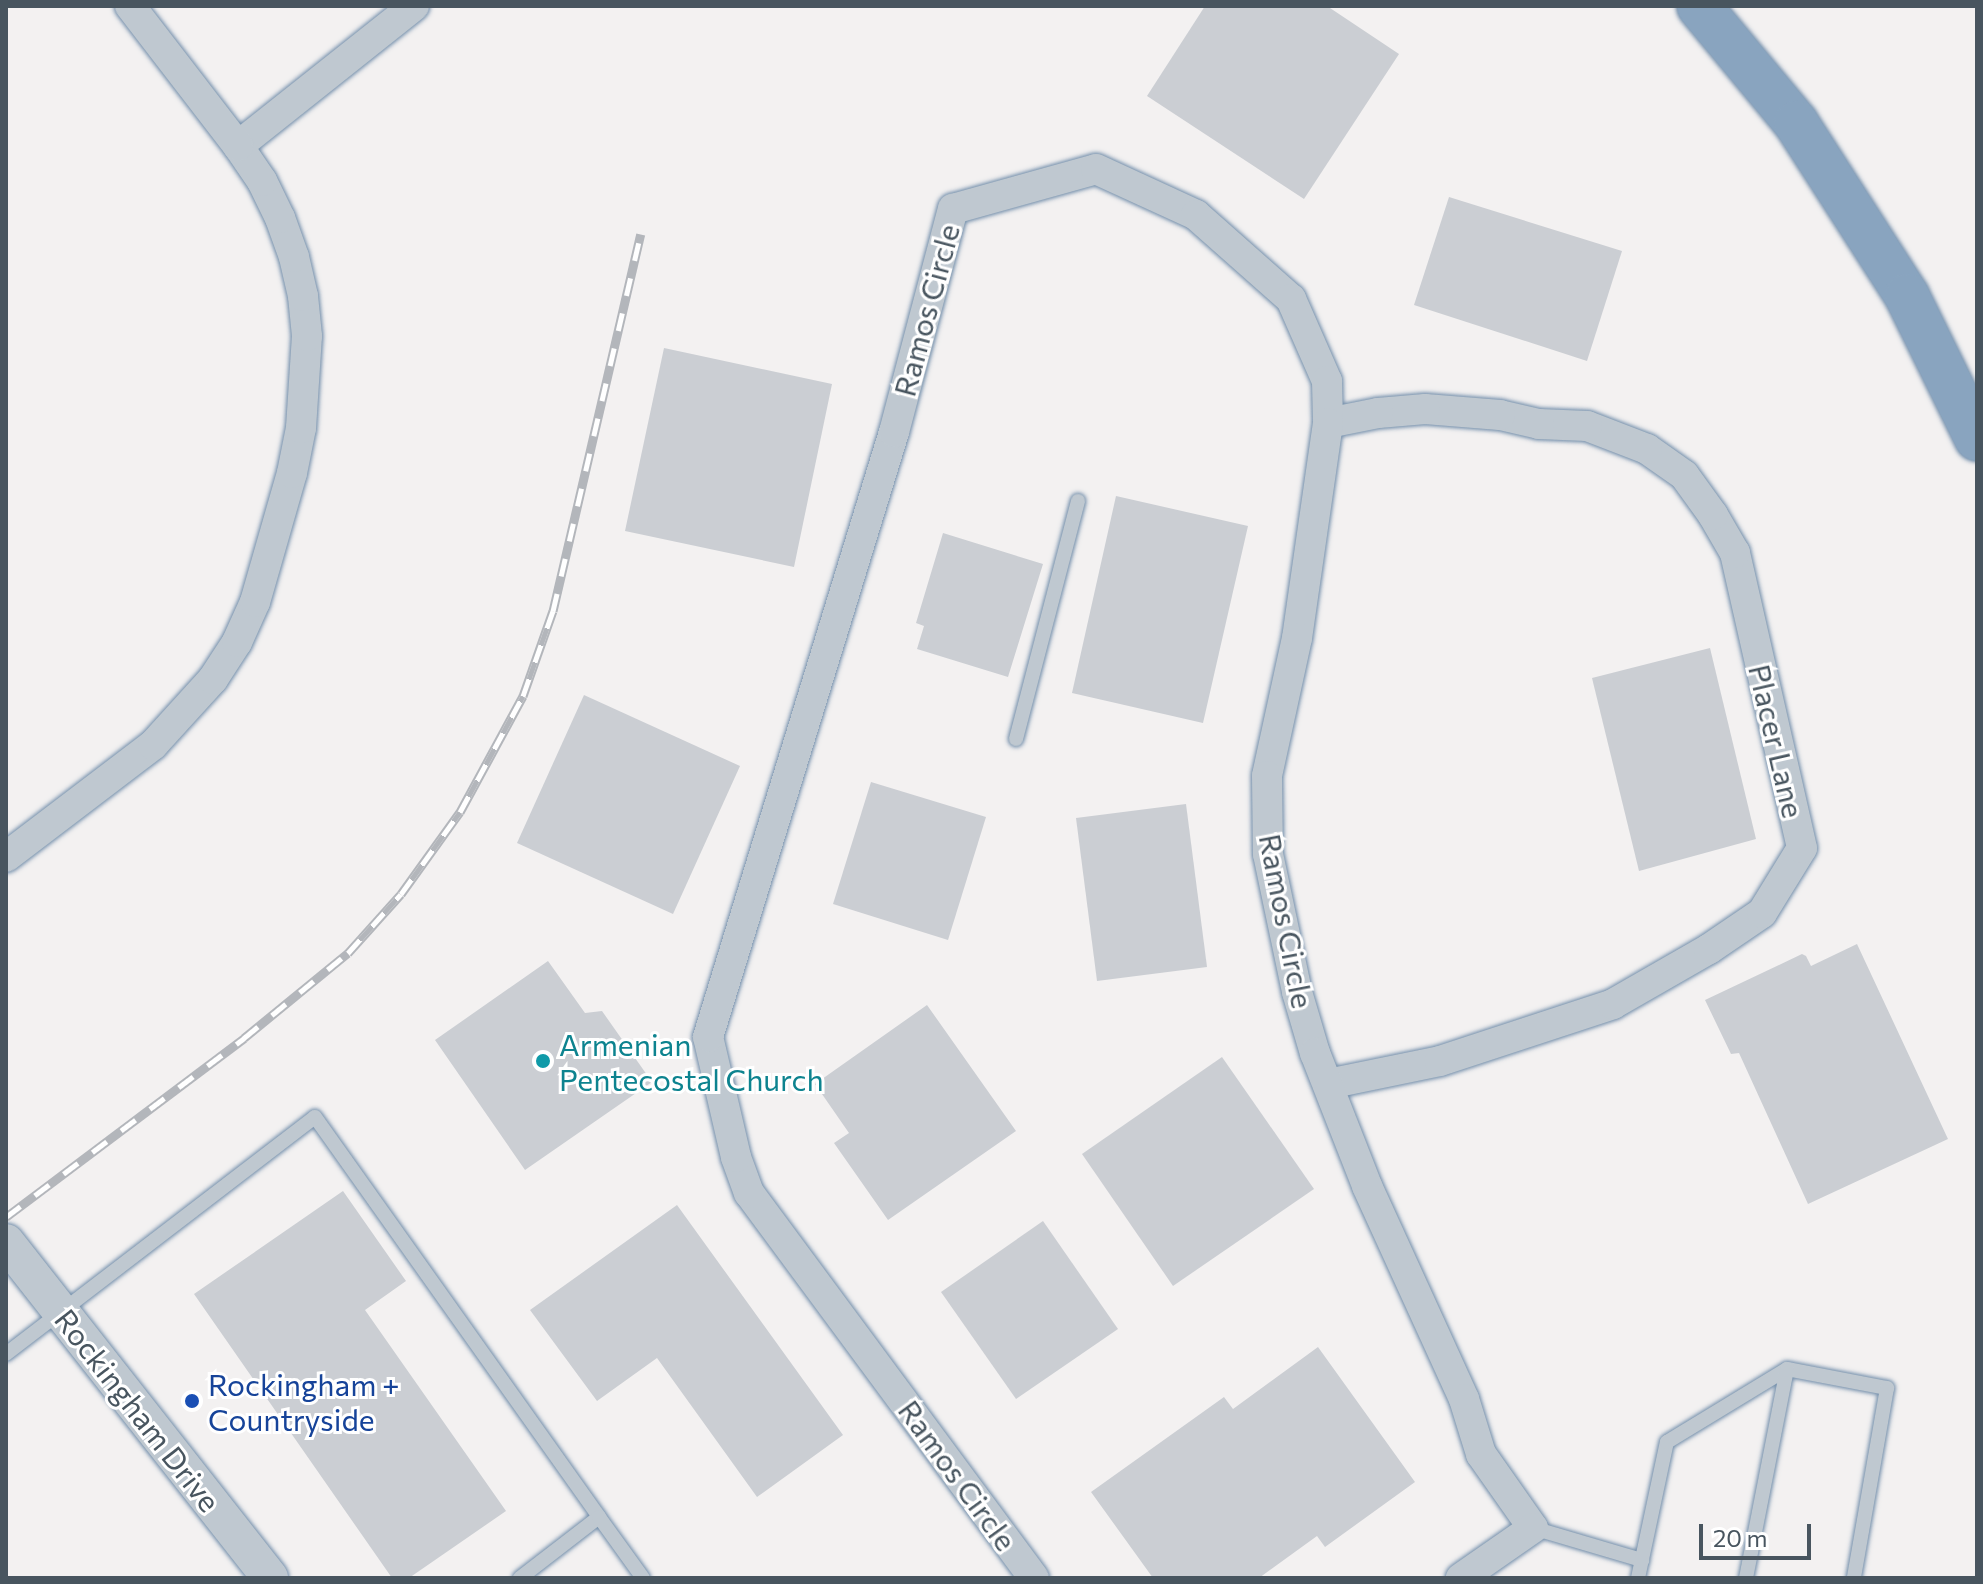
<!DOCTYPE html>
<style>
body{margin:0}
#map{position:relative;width:1983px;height:1584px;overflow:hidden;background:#f3f1f1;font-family:Commissioner,sans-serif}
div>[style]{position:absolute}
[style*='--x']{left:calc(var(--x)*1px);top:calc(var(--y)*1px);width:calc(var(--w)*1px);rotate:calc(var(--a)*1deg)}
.building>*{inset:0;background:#cbced3}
.roads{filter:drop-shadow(0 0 2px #748fab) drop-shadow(0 0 2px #748fab)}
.service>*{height:14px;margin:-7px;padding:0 7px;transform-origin:7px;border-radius:7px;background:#bfc8d0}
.minor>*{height:30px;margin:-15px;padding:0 15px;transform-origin:15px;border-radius:15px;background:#bfc8d0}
.tertiary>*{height:36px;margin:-18px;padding:0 18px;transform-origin:18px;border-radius:18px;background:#bfc8d0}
.motorway>*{height:44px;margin:-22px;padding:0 22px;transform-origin:22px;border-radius:22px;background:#89a4bf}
.rail>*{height:9px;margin-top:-4.5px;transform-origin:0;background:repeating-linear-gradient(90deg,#fff 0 18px,#b3b6bb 0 36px);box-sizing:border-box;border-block:2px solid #b3b6bb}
.dots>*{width:22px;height:22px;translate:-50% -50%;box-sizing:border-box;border:4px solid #fff;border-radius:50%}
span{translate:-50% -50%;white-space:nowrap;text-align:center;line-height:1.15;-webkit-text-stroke:6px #fff;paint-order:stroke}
.street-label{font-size:30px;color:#48555f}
.culture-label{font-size:30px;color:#0d838f}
.left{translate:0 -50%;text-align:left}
.transit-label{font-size:30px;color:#164399}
.frame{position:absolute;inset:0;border:8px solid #48555f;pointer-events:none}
.scale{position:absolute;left:1699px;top:1524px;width:112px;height:36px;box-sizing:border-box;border:4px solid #48555f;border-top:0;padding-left:10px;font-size:24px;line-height:28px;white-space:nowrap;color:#48555f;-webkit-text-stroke:6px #fff;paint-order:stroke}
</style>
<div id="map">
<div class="building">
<div style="clip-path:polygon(1205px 6px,1327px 6px,1399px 54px,1304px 199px,1147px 96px)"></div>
<div style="clip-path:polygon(1449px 197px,1622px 251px,1587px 361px,1414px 305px)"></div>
<div style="clip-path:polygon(664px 348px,832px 384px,794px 567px,625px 531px)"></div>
<div style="clip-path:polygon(1116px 496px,1248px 526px,1203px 723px,1072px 693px)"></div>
<div style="clip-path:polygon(943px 533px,1043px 564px,1008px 677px,917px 649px,924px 626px,916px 623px)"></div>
<div style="clip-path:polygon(1710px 648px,1756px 839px,1639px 871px,1592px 678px)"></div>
<div style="clip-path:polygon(584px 695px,740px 766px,673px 914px,517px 843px)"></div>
<div style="clip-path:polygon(871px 782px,986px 817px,948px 940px,833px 904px)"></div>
<div style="clip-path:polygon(1186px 804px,1207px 967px,1097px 981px,1076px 818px)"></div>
<div style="clip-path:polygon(1857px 944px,1948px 1139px,1808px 1204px,1739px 1053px,1731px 1054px,1705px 1000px,1802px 954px,1806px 956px,1811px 966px)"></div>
<div style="clip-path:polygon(548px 961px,585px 1013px,602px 1011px,652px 1082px,525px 1170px,435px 1040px)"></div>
<div style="clip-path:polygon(927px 1005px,1016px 1131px,888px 1220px,834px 1143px,849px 1133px,815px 1084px)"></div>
<div style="clip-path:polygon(1222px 1057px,1314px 1189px,1173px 1286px,1082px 1154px)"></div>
<div style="clip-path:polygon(343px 1191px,406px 1281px,365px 1310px,506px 1511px,409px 1578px,392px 1578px,194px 1294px)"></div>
<div style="clip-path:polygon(677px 1205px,843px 1435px,757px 1497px,657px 1358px,597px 1401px,530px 1310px)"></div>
<div style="clip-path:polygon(1043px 1221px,1118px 1329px,1016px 1399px,941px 1292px)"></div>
<div style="clip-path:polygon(1318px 1347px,1415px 1482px,1325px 1547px,1317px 1536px,1259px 1578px,1153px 1578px,1091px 1492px,1224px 1397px,1233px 1409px)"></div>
</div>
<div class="roads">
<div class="service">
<div style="--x:1016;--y:739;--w:246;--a:-75.4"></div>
<div style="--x:6;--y:1354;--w:389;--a:-37.5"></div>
<div style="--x:315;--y:1117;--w:491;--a:54.6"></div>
<div style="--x:599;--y:1517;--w:100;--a:142.3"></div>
<div style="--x:599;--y:1517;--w:75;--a:54.2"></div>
<div style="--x:1533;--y:1528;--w:114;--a:16.4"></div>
<div style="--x:1638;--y:1578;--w:139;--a:-78"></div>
<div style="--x:1667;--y:1442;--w:140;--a:-31.3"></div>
<div style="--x:1787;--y:1369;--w:102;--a:10.8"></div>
<div style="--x:1887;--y:1388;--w:193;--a:99.9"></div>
<div style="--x:1746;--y:1578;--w:213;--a:-78.9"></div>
</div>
<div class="minor">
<div style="--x:238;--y:146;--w:225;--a:-38.5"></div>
<div style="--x:6;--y:857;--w:185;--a:-37.3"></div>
<div style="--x:153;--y:745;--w:89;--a:-47.7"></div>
<div style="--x:213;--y:679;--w:44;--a:-57"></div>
<div style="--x:237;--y:642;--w:44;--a:-65.8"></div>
<div style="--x:255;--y:602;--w:134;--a:-74"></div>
<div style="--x:292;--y:473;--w:46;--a:-78.7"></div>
<div style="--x:301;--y:428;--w:92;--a:-86.3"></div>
<div style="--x:307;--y:336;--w:40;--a:-95.7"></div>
<div style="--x:303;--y:296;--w:40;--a:-103"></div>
<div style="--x:294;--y:257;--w:41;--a:-109.7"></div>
<div style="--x:280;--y:218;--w:41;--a:-115.9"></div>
<div style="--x:262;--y:181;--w:42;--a:-124.4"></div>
<div style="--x:238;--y:146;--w:177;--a:-127.6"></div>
<div style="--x:1328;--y:1084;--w:114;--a:-11.6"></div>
<div style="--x:1440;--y:1061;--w:182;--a:-18.2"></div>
<div style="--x:1613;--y:1004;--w:111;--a:-29.8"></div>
<div style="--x:1709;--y:949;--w:64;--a:-34.2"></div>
<div style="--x:1762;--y:913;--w:76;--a:-58.4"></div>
<div style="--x:1802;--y:848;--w:303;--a:-102.8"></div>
<div style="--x:1735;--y:553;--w:44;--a:-120.1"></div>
<div style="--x:1713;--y:515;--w:49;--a:-125.9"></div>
<div style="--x:1684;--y:475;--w:45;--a:-144.9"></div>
<div style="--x:1647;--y:449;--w:64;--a:-159"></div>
<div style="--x:1587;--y:426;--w:48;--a:-177.6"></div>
<div style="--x:1539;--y:424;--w:40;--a:-167"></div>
<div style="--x:1500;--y:415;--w:75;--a:-175.4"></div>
<div style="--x:1425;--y:409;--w:47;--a:175.1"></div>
<div style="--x:1378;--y:413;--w:51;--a:168.7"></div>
<div style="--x:1034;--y:1578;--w:479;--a:-126.5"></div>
<div style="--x:749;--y:1193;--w:38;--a:-110"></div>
<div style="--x:736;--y:1157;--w:123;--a:-103.1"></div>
<div style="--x:708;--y:1037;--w:633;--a:-72.91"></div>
<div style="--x:894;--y:432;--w:231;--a:-75.2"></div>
<div style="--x:953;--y:209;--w:148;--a:-15.6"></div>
<div style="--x:1096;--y:169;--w:110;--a:24.7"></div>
<div style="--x:1196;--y:215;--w:127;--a:41.5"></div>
<div style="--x:1291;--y:299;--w:90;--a:66.3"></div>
<div style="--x:1327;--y:381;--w:42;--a:88.6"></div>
<div style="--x:1328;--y:423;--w:217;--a:98.2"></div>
<div style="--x:1297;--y:638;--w:141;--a:102.3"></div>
<div style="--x:1267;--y:776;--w:78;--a:89.3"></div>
<div style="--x:1268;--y:854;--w:141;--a:78.1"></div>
<div style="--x:1297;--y:992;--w:64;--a:73.6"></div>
<div style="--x:1315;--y:1053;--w:143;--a:68.6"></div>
<div style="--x:1367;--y:1186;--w:234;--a:65.5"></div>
<div style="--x:1464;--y:1399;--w:58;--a:72.8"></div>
<div style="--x:1481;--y:1454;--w:90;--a:54.9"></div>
<div style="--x:1533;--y:1528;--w:88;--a:145.2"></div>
</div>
<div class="tertiary">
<div style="--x:6;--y:1242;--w:427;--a:51.8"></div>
</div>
<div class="motorway">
<div style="--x:1699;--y:6;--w:152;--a:50.3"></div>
<div style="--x:1796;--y:123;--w:206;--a:57.3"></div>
<div style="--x:1907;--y:296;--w:159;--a:63.9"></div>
</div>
</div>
<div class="rail">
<div style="--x:6;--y:1217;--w:298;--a:-36.9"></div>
<div style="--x:244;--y:1038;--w:134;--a:-39.3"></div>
<div style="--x:348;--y:953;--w:79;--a:-48.1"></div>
<div style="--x:401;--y:894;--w:101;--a:-54.3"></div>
<div style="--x:460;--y:812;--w:132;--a:-61.5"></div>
<div style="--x:523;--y:696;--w:90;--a:-70.6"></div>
<div style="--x:553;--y:611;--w:387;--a:-76.9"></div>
</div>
<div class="dots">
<div style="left:543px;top:1061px;background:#0f9aa8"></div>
<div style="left:192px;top:1401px;background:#1a4fb4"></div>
</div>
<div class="street-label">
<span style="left:926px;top:310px;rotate:-75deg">Ramos Circle</span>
<span style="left:1777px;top:741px;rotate:77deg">Placer Lane</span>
<span style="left:1287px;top:921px;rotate:79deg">Ramos Circle</span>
<span style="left:138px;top:1410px;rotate:52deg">Rockingham Drive</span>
<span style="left:958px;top:1475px;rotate:54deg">Ramos Circle</span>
</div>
<div class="culture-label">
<span class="left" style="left:559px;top:1061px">Armenian<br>Pentecostal Church</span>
</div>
<div class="transit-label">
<span class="left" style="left:208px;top:1401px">Rockingham +<br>Countryside</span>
</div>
<div class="frame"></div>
<div class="scale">20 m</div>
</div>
